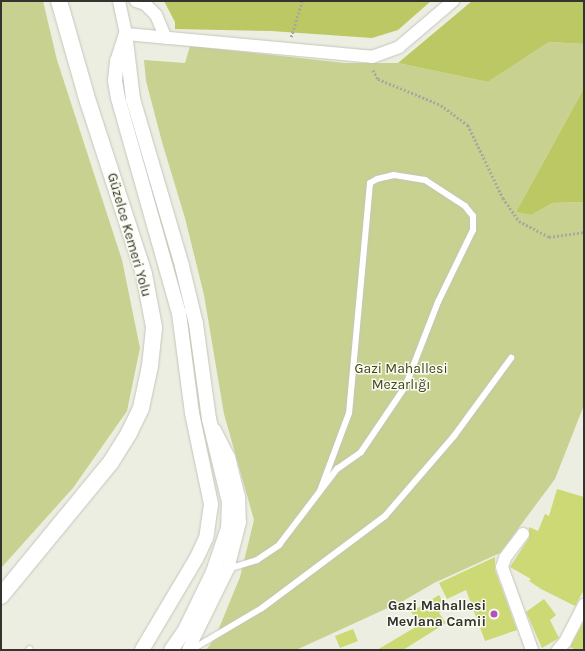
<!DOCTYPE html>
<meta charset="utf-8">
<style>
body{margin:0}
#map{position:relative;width:585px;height:651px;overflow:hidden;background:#eceee2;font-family:Karla,sans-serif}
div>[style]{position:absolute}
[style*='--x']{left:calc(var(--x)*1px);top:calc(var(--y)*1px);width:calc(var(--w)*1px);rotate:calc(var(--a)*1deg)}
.green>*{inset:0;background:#c8d190}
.forest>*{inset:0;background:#bcc864}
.building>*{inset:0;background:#ccd975}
.path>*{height:2.5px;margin-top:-1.25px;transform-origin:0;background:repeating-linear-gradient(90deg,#a7a99f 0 2px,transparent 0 4px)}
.roads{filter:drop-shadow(0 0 1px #c4c6bb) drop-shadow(0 0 1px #c4c6bb)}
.service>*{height:6px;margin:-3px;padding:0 3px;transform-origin:3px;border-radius:3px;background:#fff}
.minor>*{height:12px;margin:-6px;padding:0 6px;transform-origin:6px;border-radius:6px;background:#fff}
.tertiary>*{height:14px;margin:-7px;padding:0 7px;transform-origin:7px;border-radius:7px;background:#fff}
.secondary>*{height:16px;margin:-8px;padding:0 8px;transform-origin:8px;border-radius:8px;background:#fff}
.dots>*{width:11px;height:11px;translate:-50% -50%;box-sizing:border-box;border:2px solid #f9fbef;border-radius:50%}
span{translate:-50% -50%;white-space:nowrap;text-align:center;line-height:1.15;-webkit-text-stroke:3px #f9fbef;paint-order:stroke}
.street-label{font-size:14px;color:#33342f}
.park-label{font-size:14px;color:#41461d}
.poi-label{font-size:14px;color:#33342f;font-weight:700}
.right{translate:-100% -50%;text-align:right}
.frame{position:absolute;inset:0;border:2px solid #33342f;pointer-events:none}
</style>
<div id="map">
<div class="green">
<div style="clip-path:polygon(1px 1px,43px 1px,57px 60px,122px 260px,140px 348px,127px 411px,73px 488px,1px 568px)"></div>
<div style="clip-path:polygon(549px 42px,584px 44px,584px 88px,516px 212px,531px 215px,553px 203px,584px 202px,584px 405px,555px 479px,500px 553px,434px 583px,403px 601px,296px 650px,206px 650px,215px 638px,240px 577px,254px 520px,224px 414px,204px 295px,185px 218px,162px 142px,146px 81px,144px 60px,185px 63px,190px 46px,345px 63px,398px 63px,488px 82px)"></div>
</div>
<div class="forest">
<div style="clip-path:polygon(164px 1px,431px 1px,398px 30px,372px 38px,271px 31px,175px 29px,175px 22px)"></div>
<div style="clip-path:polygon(472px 1px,584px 1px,584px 44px,549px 42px,488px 82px,398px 63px)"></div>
<div style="clip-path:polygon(584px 88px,584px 202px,553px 203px,531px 215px,516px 212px)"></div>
</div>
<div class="building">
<div style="clip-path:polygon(557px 489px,584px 497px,584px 590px,575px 606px,541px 589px,529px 581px,531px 579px,510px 567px,529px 538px,529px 527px,538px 531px,545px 514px,549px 516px)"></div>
<div style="clip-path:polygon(495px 557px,495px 570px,517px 630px,485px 641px,466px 590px,447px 599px,439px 583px)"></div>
<div style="clip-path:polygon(439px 595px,447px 608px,439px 613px,446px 623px,403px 650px,377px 650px,419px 625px,411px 612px)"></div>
<div style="clip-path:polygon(544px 599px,556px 615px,550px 620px,559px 638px,542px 648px,526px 612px)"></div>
<div style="clip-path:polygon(584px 621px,584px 650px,576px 650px,570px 647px)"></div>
<div style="clip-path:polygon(353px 629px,358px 641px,340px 648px,335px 636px)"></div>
</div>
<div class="path">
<div style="--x:291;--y:37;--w:38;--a:-73"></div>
<div style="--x:373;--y:70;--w:10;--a:61"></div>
<div style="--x:378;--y:79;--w:68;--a:22.4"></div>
<div style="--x:441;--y:105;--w:34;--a:37"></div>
<div style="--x:468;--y:125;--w:81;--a:64.4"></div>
<div style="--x:503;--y:198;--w:28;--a:55"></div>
<div style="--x:519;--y:221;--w:34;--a:28"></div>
<div style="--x:549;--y:237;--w:35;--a:-8"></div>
</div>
<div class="roads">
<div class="service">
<div style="--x:228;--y:569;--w:30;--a:-17"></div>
<div style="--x:257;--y:560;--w:27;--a:-34"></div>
<div style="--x:279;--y:545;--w:96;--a:-52.7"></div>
<div style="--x:337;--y:469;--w:29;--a:-35"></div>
<div style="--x:361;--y:452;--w:78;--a:-55.9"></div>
<div style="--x:405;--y:387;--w:91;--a:-68.8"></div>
<div style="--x:438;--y:302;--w:80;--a:-64.1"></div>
<div style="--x:473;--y:230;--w:14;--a:-90"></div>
<div style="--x:473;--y:216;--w:13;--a:-129"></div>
<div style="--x:465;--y:206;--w:48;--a:-147"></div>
<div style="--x:425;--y:180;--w:31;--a:-171"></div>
<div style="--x:394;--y:175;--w:17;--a:167"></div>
<div style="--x:377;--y:179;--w:8;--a:150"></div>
<div style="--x:370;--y:183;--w:231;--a:95.2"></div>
<div style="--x:349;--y:413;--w:83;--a:110.4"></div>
<div style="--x:29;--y:650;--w:1;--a:-45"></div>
<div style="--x:191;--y:650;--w:82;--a:-30.6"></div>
<div style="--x:262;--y:608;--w:154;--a:-36.8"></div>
<div style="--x:385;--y:516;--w:106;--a:-49.2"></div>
<div style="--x:454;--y:436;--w:97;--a:-53.8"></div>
</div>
<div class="minor">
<div style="--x:119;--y:1;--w:34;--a:78"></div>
<div style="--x:126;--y:34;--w:247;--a:5.3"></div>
<div style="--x:372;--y:57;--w:29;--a:-20"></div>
<div style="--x:399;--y:47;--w:71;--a:-40.4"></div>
<div style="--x:136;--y:1;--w:9;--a:18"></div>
<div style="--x:145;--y:4;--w:16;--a:45"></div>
<div style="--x:156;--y:15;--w:25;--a:67"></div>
<div style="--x:215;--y:430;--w:30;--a:63"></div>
<div style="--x:229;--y:457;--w:41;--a:76"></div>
<div style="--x:239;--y:497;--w:25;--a:88"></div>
<div style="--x:240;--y:522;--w:49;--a:104.3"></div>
<div style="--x:523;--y:534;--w:30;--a:127"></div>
<div style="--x:505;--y:558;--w:9;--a:108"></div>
<div style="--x:502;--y:567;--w:88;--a:70.1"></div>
<div style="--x:188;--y:650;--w:90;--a:-63.7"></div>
<div style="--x:228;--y:569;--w:6;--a:171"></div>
<div style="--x:558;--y:650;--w:11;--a:-49"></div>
<div style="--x:565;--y:642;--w:42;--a:-62.8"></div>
</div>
<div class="tertiary">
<div style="--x:126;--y:34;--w:28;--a:108"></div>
<div style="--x:117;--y:61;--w:20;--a:96"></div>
<div style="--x:115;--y:81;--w:17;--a:80"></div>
<div style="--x:118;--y:98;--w:223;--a:74.2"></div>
<div style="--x:179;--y:313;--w:101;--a:82.6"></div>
<div style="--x:192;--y:413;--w:93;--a:78.2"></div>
<div style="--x:211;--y:504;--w:34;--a:98"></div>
<div style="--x:206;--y:538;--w:23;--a:115"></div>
<div style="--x:196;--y:559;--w:106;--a:120.7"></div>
<div style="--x:126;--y:41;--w:58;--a:83.1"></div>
<div style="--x:133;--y:99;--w:174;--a:73.6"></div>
<div style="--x:182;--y:266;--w:60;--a:76.4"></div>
<div style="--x:196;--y:324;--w:96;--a:82.2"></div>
<div style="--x:209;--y:419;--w:85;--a:76.5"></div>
<div style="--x:229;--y:502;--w:26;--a:92"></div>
<div style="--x:228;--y:528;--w:46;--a:108.8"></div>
<div style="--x:213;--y:572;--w:64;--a:115.8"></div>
<div style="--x:185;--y:630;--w:24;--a:125"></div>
</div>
<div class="secondary">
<div style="--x:1;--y:596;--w:173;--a:-50.6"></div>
<div style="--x:111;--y:462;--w:34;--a:-58"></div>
<div style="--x:129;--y:433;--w:28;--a:-64"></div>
<div style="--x:141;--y:408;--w:43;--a:-77.9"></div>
<div style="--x:150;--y:366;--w:39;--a:-84"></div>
<div style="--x:154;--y:327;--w:54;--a:-100.7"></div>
<div style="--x:144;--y:274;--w:188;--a:-108"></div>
<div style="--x:86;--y:95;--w:98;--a:-106"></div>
</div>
</div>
<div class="dots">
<div style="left:494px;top:614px;background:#b352ba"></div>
</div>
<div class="street-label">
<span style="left:129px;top:235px;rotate:74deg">Güzelce Kemeri Yolu</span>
</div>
<div class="park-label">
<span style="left:401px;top:377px">Gazi Mahallesi<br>Mezarlığı</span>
</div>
<div class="poi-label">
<span class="right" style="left:486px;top:614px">Gazi Mahallesi<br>Mevlana Camii</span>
</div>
<div class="frame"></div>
</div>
